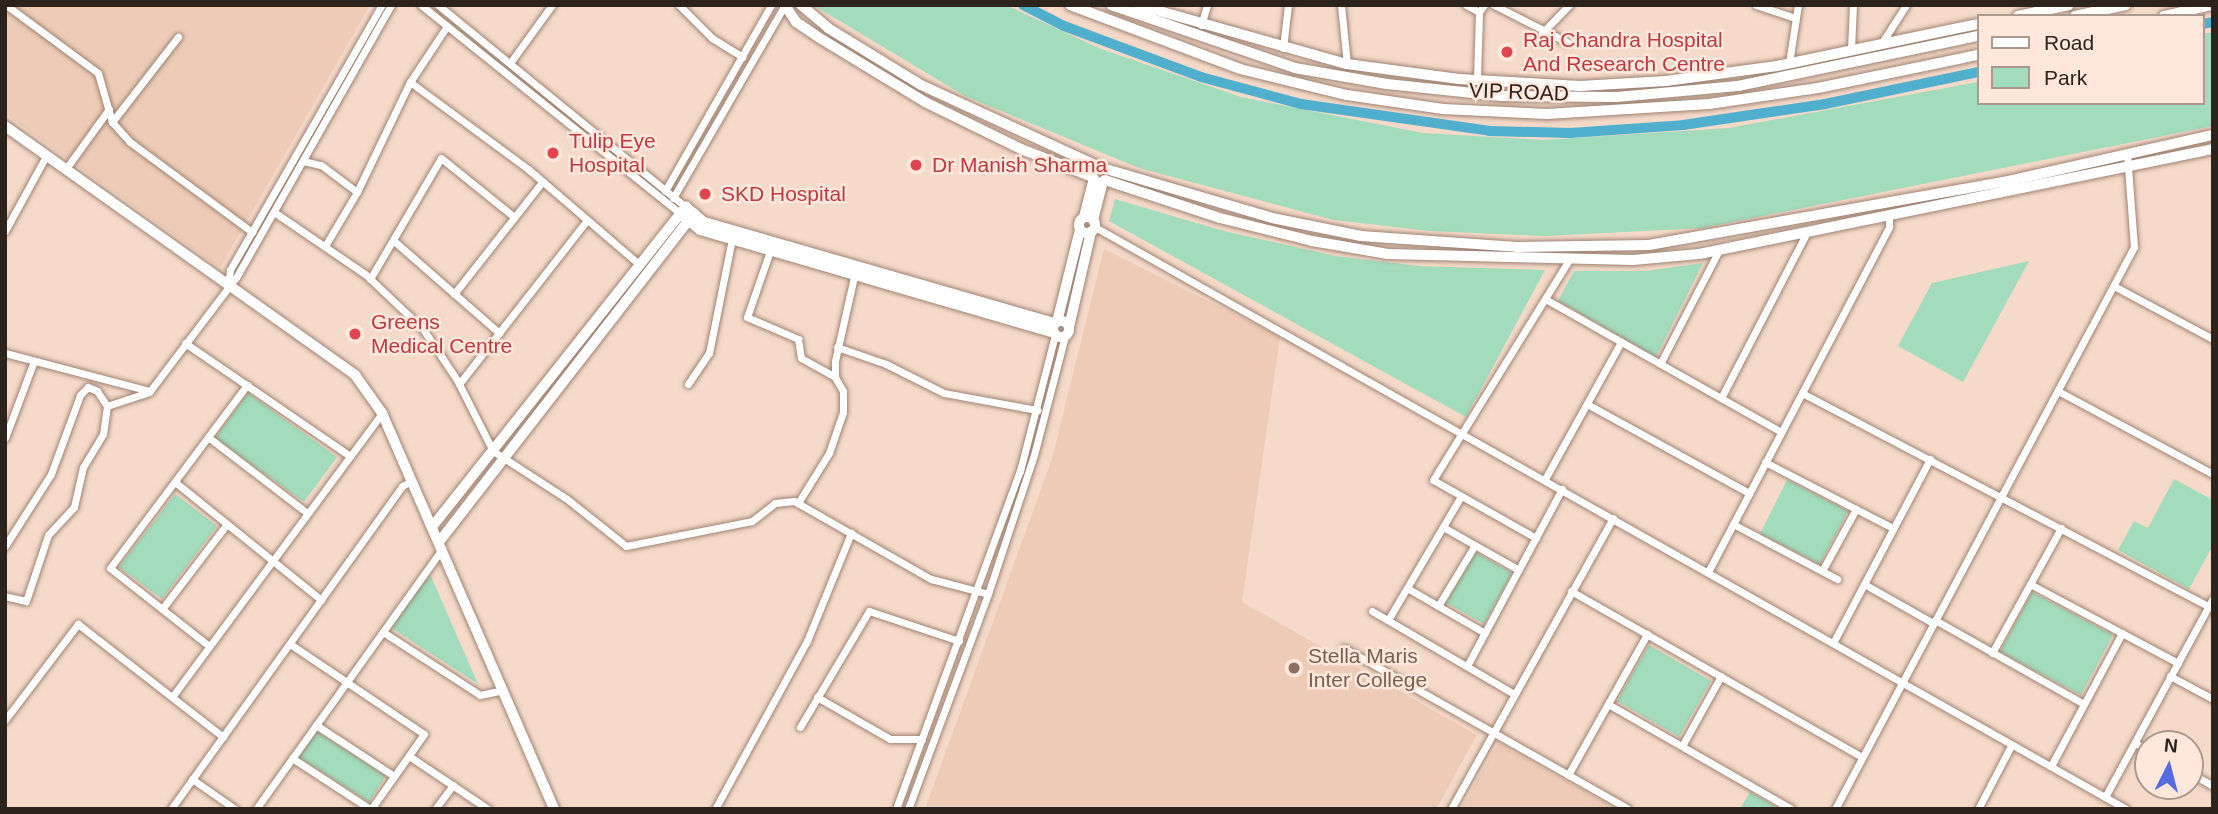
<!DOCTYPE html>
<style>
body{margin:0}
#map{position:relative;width:2218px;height:814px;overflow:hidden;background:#f5d9c9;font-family:Helvetica,sans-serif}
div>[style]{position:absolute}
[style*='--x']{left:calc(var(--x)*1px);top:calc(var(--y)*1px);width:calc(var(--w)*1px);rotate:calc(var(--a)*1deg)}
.built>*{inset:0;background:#eecbb7}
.green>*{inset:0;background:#a2dcbc}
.canal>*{height:10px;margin:-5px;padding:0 5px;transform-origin:5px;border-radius:5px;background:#51afce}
.roads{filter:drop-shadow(0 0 2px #9d8374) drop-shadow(0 0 2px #9d8374)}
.street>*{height:7px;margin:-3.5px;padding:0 3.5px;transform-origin:3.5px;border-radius:3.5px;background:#fff}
.secondary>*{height:10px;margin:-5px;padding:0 5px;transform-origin:5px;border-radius:5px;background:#fff}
.secondary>.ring{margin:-5px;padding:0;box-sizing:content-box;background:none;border:10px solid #fff;border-radius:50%}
.dots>*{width:19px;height:19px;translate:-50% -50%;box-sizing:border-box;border:4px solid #ffe8db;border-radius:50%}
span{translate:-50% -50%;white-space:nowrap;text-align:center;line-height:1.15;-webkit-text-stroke:5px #ffe8db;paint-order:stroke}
.health-label{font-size:21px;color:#be3a42}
.left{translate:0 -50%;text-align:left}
.street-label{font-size:21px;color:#2d231d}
.education-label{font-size:21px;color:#785e54}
.frame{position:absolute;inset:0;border:7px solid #2d231d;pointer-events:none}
.legend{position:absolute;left:1977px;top:14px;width:228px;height:91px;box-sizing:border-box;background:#ffe8db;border:2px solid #ab998f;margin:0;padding:9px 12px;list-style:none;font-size:21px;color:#2d231d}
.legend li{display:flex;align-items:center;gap:14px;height:35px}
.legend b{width:35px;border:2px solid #ab998f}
.north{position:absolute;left:2134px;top:730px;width:70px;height:70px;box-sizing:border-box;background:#ffe8db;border:2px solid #ab998f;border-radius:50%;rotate:6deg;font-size:19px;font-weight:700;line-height:28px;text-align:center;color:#2d231d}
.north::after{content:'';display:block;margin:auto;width:24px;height:32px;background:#576be1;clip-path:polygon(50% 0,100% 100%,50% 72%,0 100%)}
</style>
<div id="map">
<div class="built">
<div style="clip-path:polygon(5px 5px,370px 5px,220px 268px,5px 114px)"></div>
<div style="clip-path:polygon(1104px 249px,1280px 337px,1242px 602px,1477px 735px,1436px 809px,925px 809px,1052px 459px)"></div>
<div style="clip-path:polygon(1498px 743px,1616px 809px,1461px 809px)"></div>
</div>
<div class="green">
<div style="clip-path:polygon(813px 5px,1006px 5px,1101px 49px,1241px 97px,1423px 133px,1543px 140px,1729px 128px,1978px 82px,1978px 103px,2202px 103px,2202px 34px,2213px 32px,2213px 126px,1703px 228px,1546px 236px,1430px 231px,1334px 220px,1139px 168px,965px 96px)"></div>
<div style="clip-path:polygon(1115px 199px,1224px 231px,1335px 256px,1419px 266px,1545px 270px,1466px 417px,1109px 221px)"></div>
<div style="clip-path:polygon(2029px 261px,1963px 382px,1898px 346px,1932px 283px)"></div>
<div style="clip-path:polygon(1703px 263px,1656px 357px,1558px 301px,1574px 271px,1646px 271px)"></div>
<div style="clip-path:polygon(248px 393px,337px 457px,304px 502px,215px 438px)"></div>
<div style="clip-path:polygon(2174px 479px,2213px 500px,2213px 545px,2189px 589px,2118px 550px,2134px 521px,2148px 528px)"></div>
<div style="clip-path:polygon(1787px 480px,1848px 511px,1820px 564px,1760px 534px)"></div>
<div style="clip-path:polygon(175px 494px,217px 526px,162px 599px,119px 567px)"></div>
<div style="clip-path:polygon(1475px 552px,1512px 573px,1484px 624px,1446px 603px)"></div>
<div style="clip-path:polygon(430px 574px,478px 684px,390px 627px)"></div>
<div style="clip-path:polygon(2032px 592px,2113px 635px,2081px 695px,2000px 652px)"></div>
<div style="clip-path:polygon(1649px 645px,1711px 681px,1679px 737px,1617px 701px)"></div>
<div style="clip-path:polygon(315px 730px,386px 776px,369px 802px,298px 757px)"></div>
<div style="clip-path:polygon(1750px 792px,1780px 809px,1740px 809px)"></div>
</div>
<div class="canal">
<div style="--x:1023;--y:5;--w:46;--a:27.1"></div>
<div style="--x:1064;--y:26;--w:146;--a:20.4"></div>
<div style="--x:1201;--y:77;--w:104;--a:15.1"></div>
<div style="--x:1301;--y:104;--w:191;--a:8.1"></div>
<div style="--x:1490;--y:131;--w:80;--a:1.4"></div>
<div style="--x:1570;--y:133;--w:113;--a:-4"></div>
<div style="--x:1683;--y:125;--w:144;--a:-8.4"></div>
<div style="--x:1825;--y:104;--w:156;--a:-11.8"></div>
<div style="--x:2202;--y:24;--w:11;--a:-10"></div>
</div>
<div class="roads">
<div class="street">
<div style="--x:6;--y:5;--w:114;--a:36.5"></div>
<div style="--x:98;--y:73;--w:51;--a:74.1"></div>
<div style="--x:112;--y:122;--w:27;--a:48"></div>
<div style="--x:130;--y:142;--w:152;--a:36.4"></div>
<div style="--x:421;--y:5;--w:334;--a:38.8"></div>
<div style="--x:438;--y:5;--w:320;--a:39.2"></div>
<div style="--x:679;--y:5;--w:47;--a:45"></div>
<div style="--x:712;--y:38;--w:36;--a:32"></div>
<div style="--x:1341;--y:5;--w:59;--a:84.2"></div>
<div style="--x:1466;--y:5;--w:15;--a:28"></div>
<div style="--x:1494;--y:5;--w:82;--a:26.9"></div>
<div style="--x:1756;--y:5;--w:41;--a:18.4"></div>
<div style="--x:1201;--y:25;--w:21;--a:-73"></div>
<div style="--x:1542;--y:33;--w:39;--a:-46"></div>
<div style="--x:1881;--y:44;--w:46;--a:-57.3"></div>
<div style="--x:1283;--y:48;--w:43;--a:-83.4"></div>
<div style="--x:1851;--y:50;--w:45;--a:-87.5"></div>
<div style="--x:510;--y:63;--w:72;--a:-54.1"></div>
<div style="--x:1789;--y:63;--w:59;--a:-81.2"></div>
<div style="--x:1477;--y:77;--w:65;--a:-88.2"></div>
<div style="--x:1479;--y:12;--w:9;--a:-54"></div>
<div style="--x:410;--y:82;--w:147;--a:36.4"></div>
<div style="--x:528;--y:169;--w:148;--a:40.6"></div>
<div style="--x:112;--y:122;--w:108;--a:-52.2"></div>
<div style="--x:303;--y:161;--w:18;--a:13"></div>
<div style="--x:321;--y:165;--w:45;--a:36.9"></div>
<div style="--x:65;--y:170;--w:75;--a:-54.2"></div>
<div style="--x:665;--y:191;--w:214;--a:-60.3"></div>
<div style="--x:673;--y:198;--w:223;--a:-59.9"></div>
<div style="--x:274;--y:212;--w:110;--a:34.3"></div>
<div style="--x:365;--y:274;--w:80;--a:43.5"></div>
<div style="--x:423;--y:329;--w:61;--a:56.3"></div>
<div style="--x:457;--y:380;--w:80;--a:63.1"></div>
<div style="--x:493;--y:451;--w:88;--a:33"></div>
<div style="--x:567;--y:499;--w:75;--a:38.5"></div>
<div style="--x:626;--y:546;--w:128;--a:-11.2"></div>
<div style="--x:752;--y:521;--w:29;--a:-38"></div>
<div style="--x:775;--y:503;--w:19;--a:-6"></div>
<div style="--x:794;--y:501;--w:158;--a:29.7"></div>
<div style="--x:931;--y:579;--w:59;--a:14.7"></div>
<div style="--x:988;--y:594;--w:229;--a:110.4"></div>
<div style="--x:1095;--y:227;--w:1184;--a:29.44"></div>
<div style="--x:5;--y:231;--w:85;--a:-61.3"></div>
<div style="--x:394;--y:241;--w:140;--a:41.2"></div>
<div style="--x:325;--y:246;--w:63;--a:-59.3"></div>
<div style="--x:357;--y:192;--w:122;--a:-64.3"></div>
<div style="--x:410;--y:82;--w:67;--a:-56.5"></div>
<div style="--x:770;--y:251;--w:70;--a:109.2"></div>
<div style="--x:747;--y:317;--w:56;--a:23.3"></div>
<div style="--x:798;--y:339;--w:19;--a:81"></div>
<div style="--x:801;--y:358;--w:39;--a:29"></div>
<div style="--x:370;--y:279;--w:140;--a:-59.6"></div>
<div style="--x:441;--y:158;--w:94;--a:38.9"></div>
<div style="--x:228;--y:284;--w:14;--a:-82"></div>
<div style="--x:230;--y:270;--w:305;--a:-60.2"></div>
<div style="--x:2114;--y:286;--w:112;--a:28.2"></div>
<div style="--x:454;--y:294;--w:142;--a:-51.8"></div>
<div style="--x:1547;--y:300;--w:269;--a:29.4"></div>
<div style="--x:185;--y:343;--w:200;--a:34.4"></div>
<div style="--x:837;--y:347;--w:52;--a:19.1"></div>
<div style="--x:886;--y:364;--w:65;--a:26.6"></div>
<div style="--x:944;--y:393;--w:95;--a:10.4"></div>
<div style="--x:5;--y:353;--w:150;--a:14.7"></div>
<div style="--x:150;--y:391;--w:144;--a:-52.9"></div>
<div style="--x:237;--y:276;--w:312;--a:-60.4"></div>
<div style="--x:1660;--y:364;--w:128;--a:-62.6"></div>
<div style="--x:459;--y:384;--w:208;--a:-52"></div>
<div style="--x:688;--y:384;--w:37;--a:-56"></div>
<div style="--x:709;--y:353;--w:116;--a:-78.6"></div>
<div style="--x:2058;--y:391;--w:176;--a:28.2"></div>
<div style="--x:1802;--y:393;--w:464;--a:27.7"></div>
<div style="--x:1721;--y:398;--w:187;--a:-62.6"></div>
<div style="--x:1587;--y:404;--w:185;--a:28.8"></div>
<div style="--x:107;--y:406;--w:44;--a:-18.4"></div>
<div style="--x:208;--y:437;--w:125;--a:37.5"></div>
<div style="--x:5;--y:438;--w:82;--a:-69.4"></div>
<div style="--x:1765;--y:462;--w:144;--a:27.3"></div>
<div style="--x:1545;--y:479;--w:157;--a:-61"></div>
<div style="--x:175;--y:482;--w:188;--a:38.9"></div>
<div style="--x:798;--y:503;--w:59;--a:-58.2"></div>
<div style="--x:829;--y:453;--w:43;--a:-71.1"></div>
<div style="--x:843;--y:412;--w:21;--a:-90"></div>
<div style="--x:843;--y:391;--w:16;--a:-120"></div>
<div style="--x:835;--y:377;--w:16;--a:-90"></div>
<div style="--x:835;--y:361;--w:86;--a:-77.3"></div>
<div style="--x:1733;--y:524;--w:118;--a:27.9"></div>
<div style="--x:1443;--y:527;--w:87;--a:29.5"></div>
<div style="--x:1536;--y:538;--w:118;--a:-150.6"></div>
<div style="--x:1433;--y:480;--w:259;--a:-58.3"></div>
<div style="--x:5;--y:546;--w:85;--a:-57.4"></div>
<div style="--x:51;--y:474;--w:84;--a:-69.8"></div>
<div style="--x:80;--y:395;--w:11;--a:-45"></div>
<div style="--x:88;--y:387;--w:10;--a:24"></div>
<div style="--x:97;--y:391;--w:18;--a:56"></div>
<div style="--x:107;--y:406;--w:28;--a:98"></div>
<div style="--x:103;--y:434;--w:39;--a:121"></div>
<div style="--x:83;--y:467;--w:41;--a:102.7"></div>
<div style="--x:74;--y:507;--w:38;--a:133"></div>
<div style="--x:48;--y:535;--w:70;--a:108.4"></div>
<div style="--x:26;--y:601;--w:22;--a:-167"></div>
<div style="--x:1822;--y:571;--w:71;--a:-61.3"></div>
<div style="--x:1708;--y:572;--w:390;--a:-62.3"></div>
<div style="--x:1889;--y:227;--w:12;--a:-90"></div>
<div style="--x:1864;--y:584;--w:79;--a:29.5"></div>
<div style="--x:2030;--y:584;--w:168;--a:28.1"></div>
<div style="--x:1407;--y:588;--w:90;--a:30"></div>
<div style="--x:1571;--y:591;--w:335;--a:29.7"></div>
<div style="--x:988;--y:594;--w:146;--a:-71.7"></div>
<div style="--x:1034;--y:455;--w:123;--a:-75.4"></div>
<div style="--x:1438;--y:606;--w:71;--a:-58.8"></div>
<div style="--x:162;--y:609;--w:107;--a:-52.6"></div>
<div style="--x:1372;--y:611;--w:164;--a:30.3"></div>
<div style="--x:1388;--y:620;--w:144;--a:-59.5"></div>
<div style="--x:1935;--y:620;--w:171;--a:29.4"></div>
<div style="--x:383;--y:632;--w:116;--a:33"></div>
<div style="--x:480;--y:695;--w:24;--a:-12"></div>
<div style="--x:1833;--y:643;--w:208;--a:-62.2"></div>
<div style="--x:290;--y:644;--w:161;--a:33.9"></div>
<div style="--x:424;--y:734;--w:92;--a:125.2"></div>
<div style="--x:209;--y:646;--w:126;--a:-141.8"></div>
<div style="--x:110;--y:568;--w:229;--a:-53.2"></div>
<div style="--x:1344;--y:648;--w:326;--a:29.5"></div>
<div style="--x:1992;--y:653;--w:143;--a:-61.1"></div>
<div style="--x:1467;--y:666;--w:201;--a:-61.8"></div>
<div style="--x:2170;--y:676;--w:49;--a:28.1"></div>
<div style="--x:172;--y:697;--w:353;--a:-53.5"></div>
<div style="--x:817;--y:697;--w:84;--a:29.9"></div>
<div style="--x:890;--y:739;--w:32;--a:0"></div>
<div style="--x:1608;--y:704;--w:211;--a:29.8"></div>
<div style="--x:5;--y:720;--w:121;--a:-52.8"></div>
<div style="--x:78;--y:624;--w:184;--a:37.9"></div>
<div style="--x:316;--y:725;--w:93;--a:33.2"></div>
<div style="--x:800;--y:727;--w:135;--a:-59.3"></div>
<div style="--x:869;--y:611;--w:95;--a:18.4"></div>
<div style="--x:2135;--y:743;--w:15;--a:28"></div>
<div style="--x:1682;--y:746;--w:80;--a:-60.9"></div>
<div style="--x:409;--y:756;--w:95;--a:33.9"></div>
<div style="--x:292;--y:758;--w:93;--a:33.2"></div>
<div style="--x:2051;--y:766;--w:151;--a:-61.9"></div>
<div style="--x:2190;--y:773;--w:26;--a:29"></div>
<div style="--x:1568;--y:775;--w:162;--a:-60.7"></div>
<div style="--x:192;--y:779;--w:52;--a:34.9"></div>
<div style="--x:2105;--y:797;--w:226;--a:-61.5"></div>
<div style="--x:171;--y:809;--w:397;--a:-54.4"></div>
<div style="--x:402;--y:486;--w:11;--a:-27"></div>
<div style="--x:256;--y:809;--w:320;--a:-54.4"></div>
<div style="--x:435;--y:809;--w:30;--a:-53"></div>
<div style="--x:715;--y:809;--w:192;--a:-61.3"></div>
<div style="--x:807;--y:641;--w:117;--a:-67.8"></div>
<div style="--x:896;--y:809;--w:360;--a:-69.9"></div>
<div style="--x:1020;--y:471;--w:140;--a:-75.6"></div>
<div style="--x:1451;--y:809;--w:333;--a:-60.9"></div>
<div style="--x:1835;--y:809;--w:637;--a:-61.99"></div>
<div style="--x:2134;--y:247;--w:93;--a:-94.3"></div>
<div style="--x:1978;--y:809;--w:73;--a:-62.4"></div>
</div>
<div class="secondary">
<div style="--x:785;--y:5;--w:20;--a:57"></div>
<div style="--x:796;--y:22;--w:32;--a:34"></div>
<div style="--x:823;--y:40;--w:119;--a:31.3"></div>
<div style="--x:925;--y:102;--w:107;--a:26.1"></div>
<div style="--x:1021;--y:149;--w:77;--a:21.3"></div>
<div style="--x:801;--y:5;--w:35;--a:40"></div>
<div style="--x:828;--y:28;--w:109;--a:31.5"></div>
<div style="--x:921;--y:85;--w:196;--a:24.7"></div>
<div style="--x:1070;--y:5;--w:182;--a:20.6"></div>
<div style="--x:1240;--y:69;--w:110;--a:13.7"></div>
<div style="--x:1347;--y:95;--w:97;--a:8.3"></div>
<div style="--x:1443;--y:109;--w:104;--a:2.8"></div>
<div style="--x:1547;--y:114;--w:162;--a:-3.5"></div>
<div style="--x:1709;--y:104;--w:110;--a:-8.4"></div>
<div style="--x:1818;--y:88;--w:163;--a:-11.7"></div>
<div style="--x:1111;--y:5;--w:194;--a:18.9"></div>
<div style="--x:1295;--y:68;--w:93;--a:9.9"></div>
<div style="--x:1387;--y:84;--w:115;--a:6"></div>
<div style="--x:1501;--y:96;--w:116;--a:0.5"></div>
<div style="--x:1617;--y:97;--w:121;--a:-5.2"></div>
<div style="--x:1738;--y:86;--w:245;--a:-11.8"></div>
<div style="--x:1138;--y:5;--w:217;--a:15.8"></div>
<div style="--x:1347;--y:64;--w:113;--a:7.6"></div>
<div style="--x:1459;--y:79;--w:121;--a:3.3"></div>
<div style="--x:1580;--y:86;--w:86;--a:-3.3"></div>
<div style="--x:1666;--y:81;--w:112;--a:-7.7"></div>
<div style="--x:1777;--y:66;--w:205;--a:-11.8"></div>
<div style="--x:2018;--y:16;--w:52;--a:-12.2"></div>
<div style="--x:2075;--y:16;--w:52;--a:-12.2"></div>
<div style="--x:2164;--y:16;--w:48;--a:-13.2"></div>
<div style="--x:5;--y:126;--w:430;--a:35.4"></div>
<div style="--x:355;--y:375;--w:47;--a:54.6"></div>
<div style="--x:382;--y:413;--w:432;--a:66.5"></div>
<div style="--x:1106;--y:169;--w:173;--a:16.4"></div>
<div style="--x:1272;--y:218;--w:91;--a:11.4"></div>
<div style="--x:1361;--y:236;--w:156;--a:4"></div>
<div style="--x:1517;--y:247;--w:132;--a:-0.9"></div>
<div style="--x:1649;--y:245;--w:361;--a:-10.1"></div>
<div style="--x:2004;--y:182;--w:214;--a:-12.7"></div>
<div style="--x:1105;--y:180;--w:121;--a:18.3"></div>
<div style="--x:1220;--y:218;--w:95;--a:14"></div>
<div style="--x:1312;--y:241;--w:77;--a:9.7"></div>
<div style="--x:1388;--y:254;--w:245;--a:1.4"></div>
<div style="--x:1633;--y:260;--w:66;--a:-5.2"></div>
<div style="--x:1699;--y:254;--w:525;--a:-11.55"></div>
<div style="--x:683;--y:216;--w:22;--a:39"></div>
<div style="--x:700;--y:230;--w:369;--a:16.2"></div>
<div class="ring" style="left:1079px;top:217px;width:6px;height:6px"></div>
<div style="--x:1084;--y:217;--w:40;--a:-75.6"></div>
<div style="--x:1093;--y:220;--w:40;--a:-75.6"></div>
<div class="ring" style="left:1053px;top:321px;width:6px;height:6px"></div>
<div style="--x:1057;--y:322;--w:95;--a:-76"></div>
<div style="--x:1069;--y:327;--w:98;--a:-77"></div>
<div style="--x:432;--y:527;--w:409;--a:-51.6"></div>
<div style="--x:686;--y:207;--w:23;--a:40"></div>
<div style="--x:704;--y:222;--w:365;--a:16.1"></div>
<div style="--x:439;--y:542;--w:416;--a:-52.2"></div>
</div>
</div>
<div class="dots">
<div style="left:1507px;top:52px;background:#e0444e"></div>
<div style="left:553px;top:153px;background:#e0444e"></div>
<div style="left:916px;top:165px;background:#e0444e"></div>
<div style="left:705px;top:194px;background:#e0444e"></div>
<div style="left:355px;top:334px;background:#e0444e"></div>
<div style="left:1294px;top:668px;background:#8d6e63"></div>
</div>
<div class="health-label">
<span class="left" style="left:1523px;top:52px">Raj Chandra Hospital<br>And Research Centre</span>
<span class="left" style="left:569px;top:153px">Tulip Eye<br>Hospital</span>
<span class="left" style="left:932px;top:165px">Dr Manish Sharma</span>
<span class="left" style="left:721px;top:194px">SKD Hospital</span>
<span class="left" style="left:371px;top:334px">Greens<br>Medical Centre</span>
</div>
<div class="street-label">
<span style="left:1519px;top:92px;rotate:2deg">VIP ROAD</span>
</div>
<div class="education-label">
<span class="left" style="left:1308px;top:668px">Stella Maris<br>Inter College</span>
</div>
<div class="frame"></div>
<ul class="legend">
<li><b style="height:9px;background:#fff"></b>Road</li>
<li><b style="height:19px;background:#a2dcbc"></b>Park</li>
</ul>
<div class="north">N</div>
</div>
